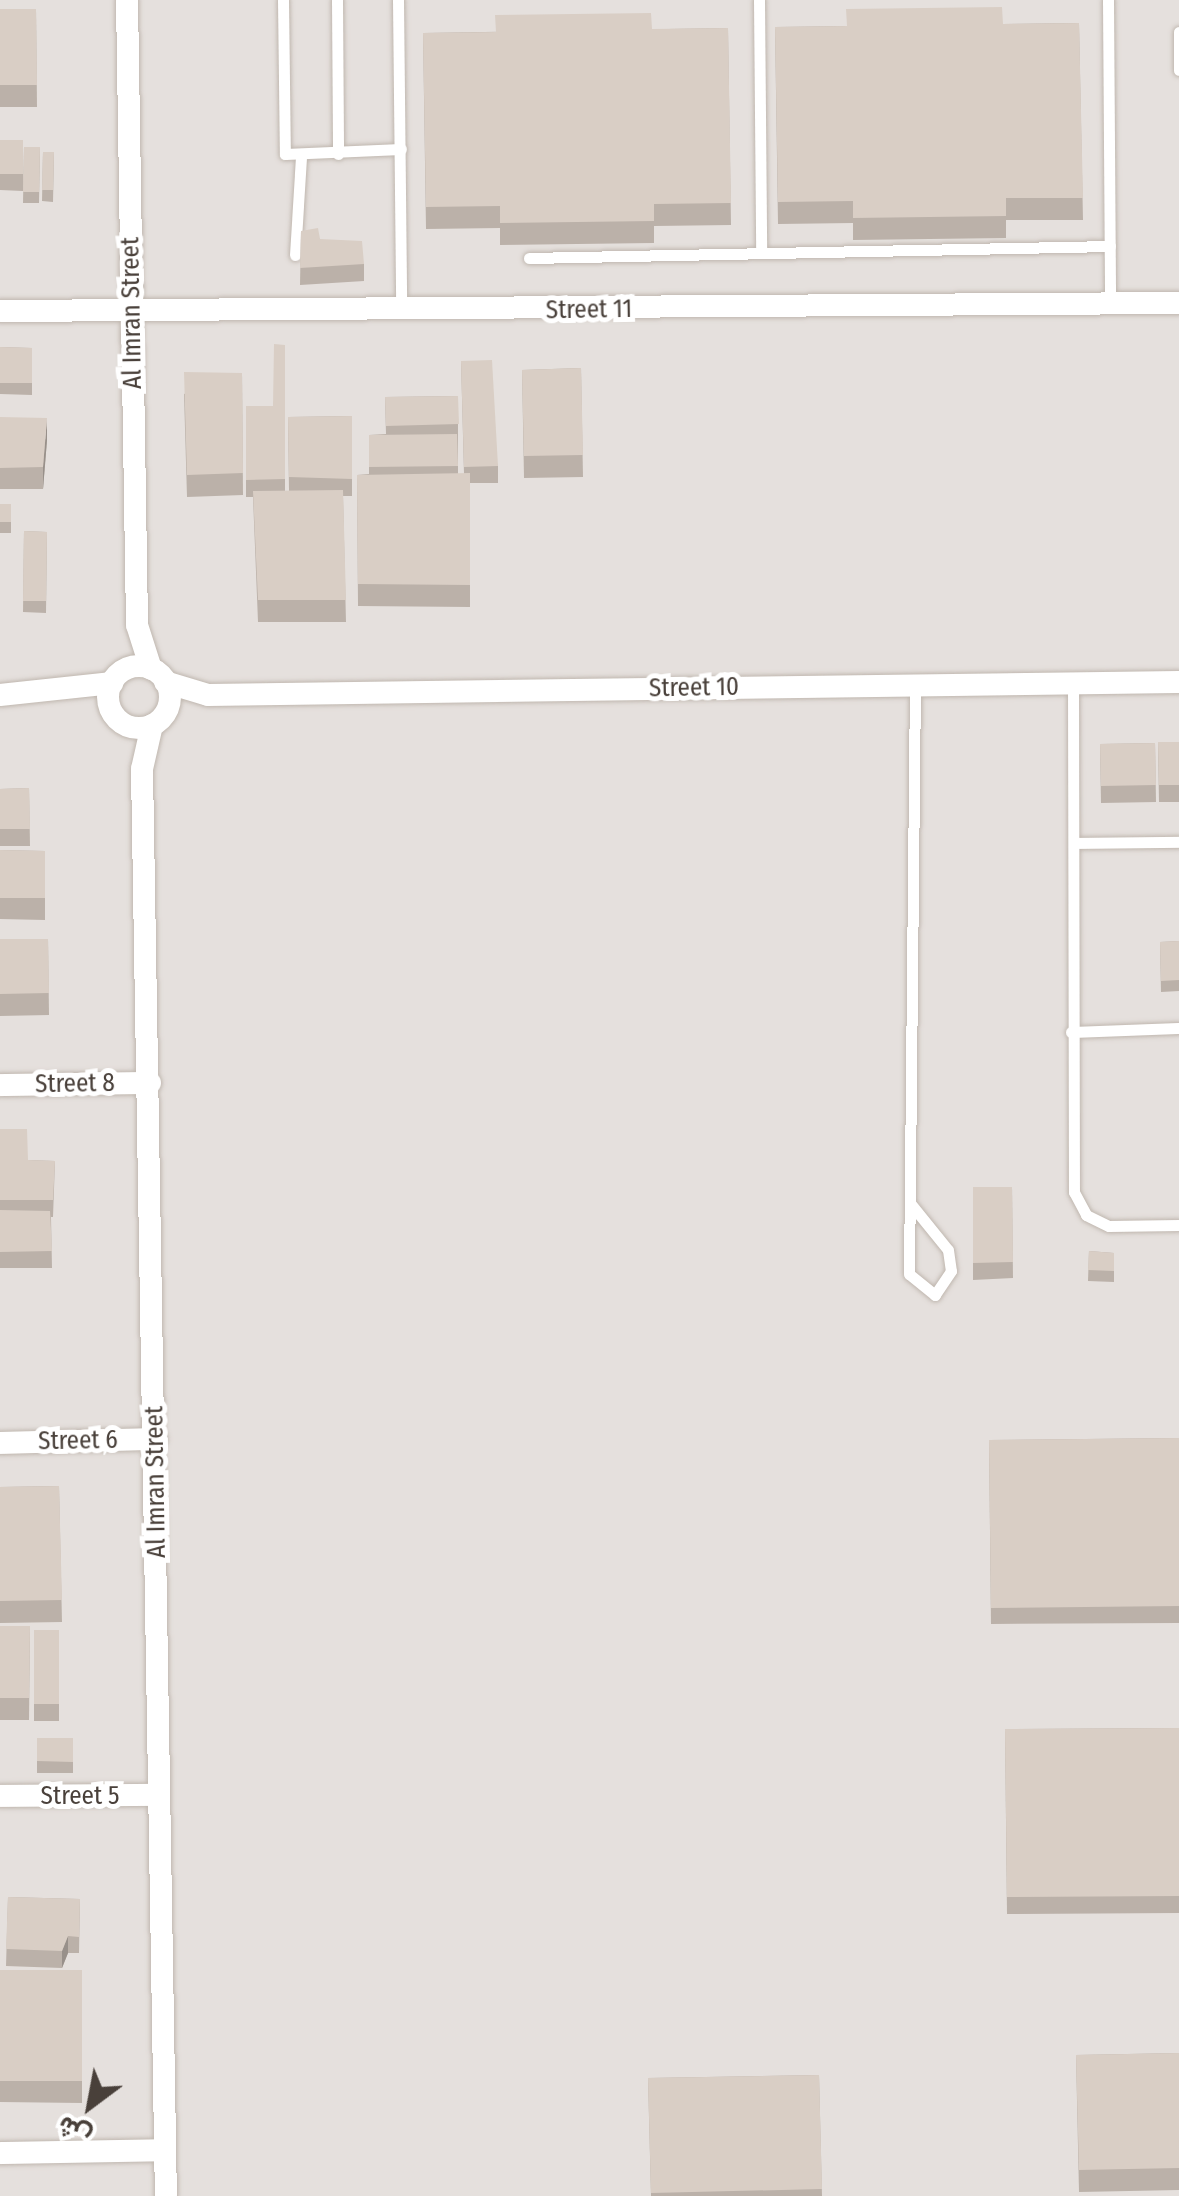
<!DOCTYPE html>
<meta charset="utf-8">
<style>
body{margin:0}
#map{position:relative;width:1179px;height:2196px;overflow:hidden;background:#f5f1ec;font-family:"Fira Sans Condensed",Vazirmatn,sans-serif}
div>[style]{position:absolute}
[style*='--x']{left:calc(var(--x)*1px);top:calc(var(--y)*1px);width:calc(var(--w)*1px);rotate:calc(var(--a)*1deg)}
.industrial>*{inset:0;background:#e5e0dd}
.roads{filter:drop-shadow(0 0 2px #c0b7af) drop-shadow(0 0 2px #c0b7af)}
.lane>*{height:11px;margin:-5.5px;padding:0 5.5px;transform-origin:5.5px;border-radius:5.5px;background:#fff}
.street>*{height:22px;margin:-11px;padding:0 11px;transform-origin:11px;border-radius:11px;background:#fff}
.street>.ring{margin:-11px;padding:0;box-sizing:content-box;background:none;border:22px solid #fff;border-radius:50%}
.wall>*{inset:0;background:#bbb1a9}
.shaded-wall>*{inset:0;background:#98908a}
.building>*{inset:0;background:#d9cec5}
span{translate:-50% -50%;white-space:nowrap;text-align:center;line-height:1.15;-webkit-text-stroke:10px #fff;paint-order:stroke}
.street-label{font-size:25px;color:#49403a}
.north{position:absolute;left:40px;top:2056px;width:100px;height:100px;-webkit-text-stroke:8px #fff;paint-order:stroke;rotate:212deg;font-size:28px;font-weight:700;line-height:40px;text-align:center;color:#49403a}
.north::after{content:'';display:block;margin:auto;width:35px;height:45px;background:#49403a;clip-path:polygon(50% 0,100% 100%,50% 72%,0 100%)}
</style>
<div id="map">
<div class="industrial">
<div style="clip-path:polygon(0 0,1179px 0,1179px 2196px,0 2196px)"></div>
</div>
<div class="roads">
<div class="lane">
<div style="--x:283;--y:0;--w:154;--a:89.3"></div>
<div style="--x:285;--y:154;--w:116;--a:-2.5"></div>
<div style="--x:337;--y:0;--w:154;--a:89.6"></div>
<div style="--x:398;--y:0;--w:311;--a:89.4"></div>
<div style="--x:759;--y:0;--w:252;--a:89.5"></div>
<div style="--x:1108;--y:0;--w:304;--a:89.6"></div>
<div style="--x:1179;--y:32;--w:38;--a:90"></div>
<div style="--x:295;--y:255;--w:99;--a:-86.5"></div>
<div style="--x:529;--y:258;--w:581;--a:-1.18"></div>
<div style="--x:1073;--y:684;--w:508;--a:89.89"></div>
<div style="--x:1074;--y:1192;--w:26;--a:62"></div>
<div style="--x:1086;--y:1215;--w:25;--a:26"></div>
<div style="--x:1109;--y:1226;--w:70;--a:-0.8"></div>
<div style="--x:1076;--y:843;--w:103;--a:-0.6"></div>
<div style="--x:1071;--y:1032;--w:108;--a:-2.1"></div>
<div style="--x:910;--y:1203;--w:60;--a:51"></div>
<div style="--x:948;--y:1250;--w:21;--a:82"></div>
<div style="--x:951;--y:1271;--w:29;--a:124"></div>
<div style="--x:935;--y:1295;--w:33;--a:-141"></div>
<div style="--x:909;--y:1274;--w:590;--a:-89.42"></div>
</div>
<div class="street">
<div style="--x:127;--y:0;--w:625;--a:89.08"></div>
<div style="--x:137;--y:625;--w:46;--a:72.3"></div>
<div style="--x:0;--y:311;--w:1179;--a:-0.39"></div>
<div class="ring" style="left:108px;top:666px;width:40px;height:40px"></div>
<div style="--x:165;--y:682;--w:45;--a:16.8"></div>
<div style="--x:208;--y:695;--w:971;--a:-0.77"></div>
<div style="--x:0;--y:695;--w:113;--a:-6.1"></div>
<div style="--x:152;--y:725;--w:45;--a:102.8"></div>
<div style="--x:142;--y:769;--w:1427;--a:89.04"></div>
<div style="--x:0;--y:1085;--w:150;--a:-0.8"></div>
<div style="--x:0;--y:1443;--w:156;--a:-1.5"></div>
<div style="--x:0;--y:1796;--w:159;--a:-0.4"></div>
<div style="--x:0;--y:2153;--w:165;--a:-1"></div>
</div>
</div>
<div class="wall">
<div style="clip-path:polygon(0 9px,36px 9px,37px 107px,0 107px)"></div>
<div style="clip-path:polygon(1079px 23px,1083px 220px,1006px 220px,1006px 238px,853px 240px,853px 223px,778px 224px,775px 27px)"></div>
<div style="clip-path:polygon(728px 28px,731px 225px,654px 226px,654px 243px,500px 245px,500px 228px,426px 229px,423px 33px)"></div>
<div style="clip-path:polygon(0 140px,23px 140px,23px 191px,0 190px)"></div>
<div style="clip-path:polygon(24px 147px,40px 147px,39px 203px,23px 203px)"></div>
<div style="clip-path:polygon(43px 152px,54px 152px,53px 202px,42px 201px)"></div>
<div style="clip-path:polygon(301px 231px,320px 239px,364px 264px,364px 281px,300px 285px)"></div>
<div style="clip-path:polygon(285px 345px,285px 491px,289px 491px,288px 417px,352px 416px,352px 496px,343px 496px,346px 622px,258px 622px,253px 497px,246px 497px,246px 406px,273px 406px)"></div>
<div style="clip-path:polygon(0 347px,32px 348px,32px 395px,0 394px)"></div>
<div style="clip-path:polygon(461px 361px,498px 466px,498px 483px,470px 483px,470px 607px,358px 606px,357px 475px,369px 474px,369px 435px,386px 434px,385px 397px,458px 396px,458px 474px,464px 474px)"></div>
<div style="clip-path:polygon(581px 368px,583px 477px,524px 478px,522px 370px)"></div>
<div style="clip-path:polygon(242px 373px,243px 495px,187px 497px,184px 394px)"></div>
<div style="clip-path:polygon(0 417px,47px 440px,43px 489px,0 489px)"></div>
<div style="clip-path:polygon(0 504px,11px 504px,11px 533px,0 533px)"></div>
<div style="clip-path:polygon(24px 531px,47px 532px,46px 613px,23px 612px)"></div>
<div style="clip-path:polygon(1158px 742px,1179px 742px,1179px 802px,1159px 802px)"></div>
<div style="clip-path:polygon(1155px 743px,1156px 802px,1101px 803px,1100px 744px)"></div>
<div style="clip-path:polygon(29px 788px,30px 846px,0 846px,0 789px)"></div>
<div style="clip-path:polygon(0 850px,45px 851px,45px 920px,0 919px)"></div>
<div style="clip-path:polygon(0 939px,48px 939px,49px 1015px,0 1016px)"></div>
<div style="clip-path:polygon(1179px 941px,1179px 991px,1161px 992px,1160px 942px)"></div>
<div style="clip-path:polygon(0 1129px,28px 1160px,55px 1161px,53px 1217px,51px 1217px,52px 1268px,0 1268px)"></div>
<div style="clip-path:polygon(973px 1187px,1012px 1187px,1013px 1278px,973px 1280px)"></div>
<div style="clip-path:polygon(1089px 1251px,1114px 1253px,1114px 1282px,1088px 1281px)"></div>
<div style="clip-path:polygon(1179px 1438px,1179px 1623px,991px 1624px,989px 1440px)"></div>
<div style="clip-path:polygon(59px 1486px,62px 1622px,0 1623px,0 1487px)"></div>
<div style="clip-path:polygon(0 1626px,30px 1626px,29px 1720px,0 1720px)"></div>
<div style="clip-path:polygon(34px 1630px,59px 1630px,59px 1721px,34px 1721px)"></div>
<div style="clip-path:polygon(1179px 1728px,1179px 1913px,1007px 1914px,1005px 1729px)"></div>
<div style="clip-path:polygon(37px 1738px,73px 1738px,73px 1773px,37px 1773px)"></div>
<div style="clip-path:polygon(8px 1897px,80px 1899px,79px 1953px,68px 1953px,62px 1968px,6px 1966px)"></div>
<div style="clip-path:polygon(0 1970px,82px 1970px,82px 2103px,0 2102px)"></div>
<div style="clip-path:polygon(1179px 2053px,1179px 2190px,1079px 2192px,1076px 2055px)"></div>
<div style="clip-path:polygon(819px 2075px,822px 2196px,651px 2196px,648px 2078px)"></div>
</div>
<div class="shaded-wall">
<div style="clip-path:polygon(47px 418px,47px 440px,43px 489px,43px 467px)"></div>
<div style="clip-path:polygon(68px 1936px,68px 1953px,62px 1968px,62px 1951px)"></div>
</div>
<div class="building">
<div style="clip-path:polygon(1002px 7px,1003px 24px,1079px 23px,1083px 198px,1006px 198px,1006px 216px,853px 218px,853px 201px,778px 202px,775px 27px,847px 26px,846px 9px)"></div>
<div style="clip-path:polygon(0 9px,36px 9px,37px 85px,0 85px)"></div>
<div style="clip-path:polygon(651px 13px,652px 29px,728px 28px,731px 203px,654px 204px,654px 221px,500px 223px,500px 206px,426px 207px,423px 33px,496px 32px,495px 15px)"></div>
<div style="clip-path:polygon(0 140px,23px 140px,23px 174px,0 174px)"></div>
<div style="clip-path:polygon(24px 147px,40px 147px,39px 192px,23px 192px)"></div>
<div style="clip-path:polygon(43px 152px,54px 152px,53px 190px,42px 190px)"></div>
<div style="clip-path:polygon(318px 228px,320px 239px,362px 241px,364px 264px,300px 268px,301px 231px)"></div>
<div style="clip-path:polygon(274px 344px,285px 345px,285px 479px,246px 480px,246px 406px,273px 406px)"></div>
<div style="clip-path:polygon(0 347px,32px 348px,32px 383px,0 383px)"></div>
<div style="clip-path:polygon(492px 360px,498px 466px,464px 467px,461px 361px)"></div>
<div style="clip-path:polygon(581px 368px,583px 455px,524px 456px,522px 370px)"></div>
<div style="clip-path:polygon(184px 372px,242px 373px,243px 473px,187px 475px)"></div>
<div style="clip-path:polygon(458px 396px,459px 424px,386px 426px,385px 397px)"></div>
<div style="clip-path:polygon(352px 416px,352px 479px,289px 477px,288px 417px)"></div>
<div style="clip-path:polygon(0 417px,47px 418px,43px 467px,0 468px)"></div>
<div style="clip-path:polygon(457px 434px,458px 466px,369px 467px,369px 435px)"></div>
<div style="clip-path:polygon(470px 473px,470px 585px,358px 584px,357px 475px)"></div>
<div style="clip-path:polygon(343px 490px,346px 600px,258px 600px,253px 491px)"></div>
<div style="clip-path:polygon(0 504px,11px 504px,11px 522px,0 522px)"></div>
<div style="clip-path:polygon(24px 531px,47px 532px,46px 601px,23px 601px)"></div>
<div style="clip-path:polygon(1158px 742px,1179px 742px,1179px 785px,1159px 785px)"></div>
<div style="clip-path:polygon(1155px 743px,1156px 785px,1101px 786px,1100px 744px)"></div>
<div style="clip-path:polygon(29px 788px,30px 829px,0 829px,0 789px)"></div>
<div style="clip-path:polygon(0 850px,45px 851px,45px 898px,0 898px)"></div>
<div style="clip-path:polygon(0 939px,48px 939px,49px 993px,0 994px)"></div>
<div style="clip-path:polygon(1179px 941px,1179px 980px,1161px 981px,1160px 942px)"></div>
<div style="clip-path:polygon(0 1129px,27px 1129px,28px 1160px,55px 1161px,53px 1200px,0 1200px)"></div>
<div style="clip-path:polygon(973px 1187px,1012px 1187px,1013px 1262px,973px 1263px)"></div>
<div style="clip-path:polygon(0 1210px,50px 1211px,52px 1251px,0 1252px)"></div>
<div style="clip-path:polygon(1089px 1251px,1114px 1253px,1114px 1271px,1088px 1270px)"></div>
<div style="clip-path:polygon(1179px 1438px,1179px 1606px,991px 1608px,989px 1440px)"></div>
<div style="clip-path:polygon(59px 1486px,62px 1600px,0 1601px,0 1487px)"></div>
<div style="clip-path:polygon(0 1626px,30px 1626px,29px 1698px,0 1698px)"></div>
<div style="clip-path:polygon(34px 1630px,59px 1630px,59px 1704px,34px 1704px)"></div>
<div style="clip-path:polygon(1179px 1728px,1179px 1896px,1007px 1897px,1005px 1729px)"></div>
<div style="clip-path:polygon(37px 1738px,73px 1738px,73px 1762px,37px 1761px)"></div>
<div style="clip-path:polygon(8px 1897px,80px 1899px,79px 1937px,68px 1936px,62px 1951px,6px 1949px)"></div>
<div style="clip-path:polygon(0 1970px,82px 1970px,82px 2081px,0 2081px)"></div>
<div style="clip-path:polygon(1179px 2053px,1179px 2168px,1079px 2170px,1076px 2055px)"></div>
<div style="clip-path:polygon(819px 2075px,822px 2189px,651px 2193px,648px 2078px)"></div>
</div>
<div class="street-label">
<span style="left:589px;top:310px;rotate:-1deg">Street 11</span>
<span style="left:132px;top:313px;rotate:-91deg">Al Imran Street</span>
<span style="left:694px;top:688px;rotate:-1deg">Street 10</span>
<span style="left:75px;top:1084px;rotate:-1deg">Street 8</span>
<span style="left:78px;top:1441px;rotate:-1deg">Street 6</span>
<span style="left:156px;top:1482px;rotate:-91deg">Al Imran Street</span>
<span style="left:80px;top:1796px">Street 5</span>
</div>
<div class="north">ش</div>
</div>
